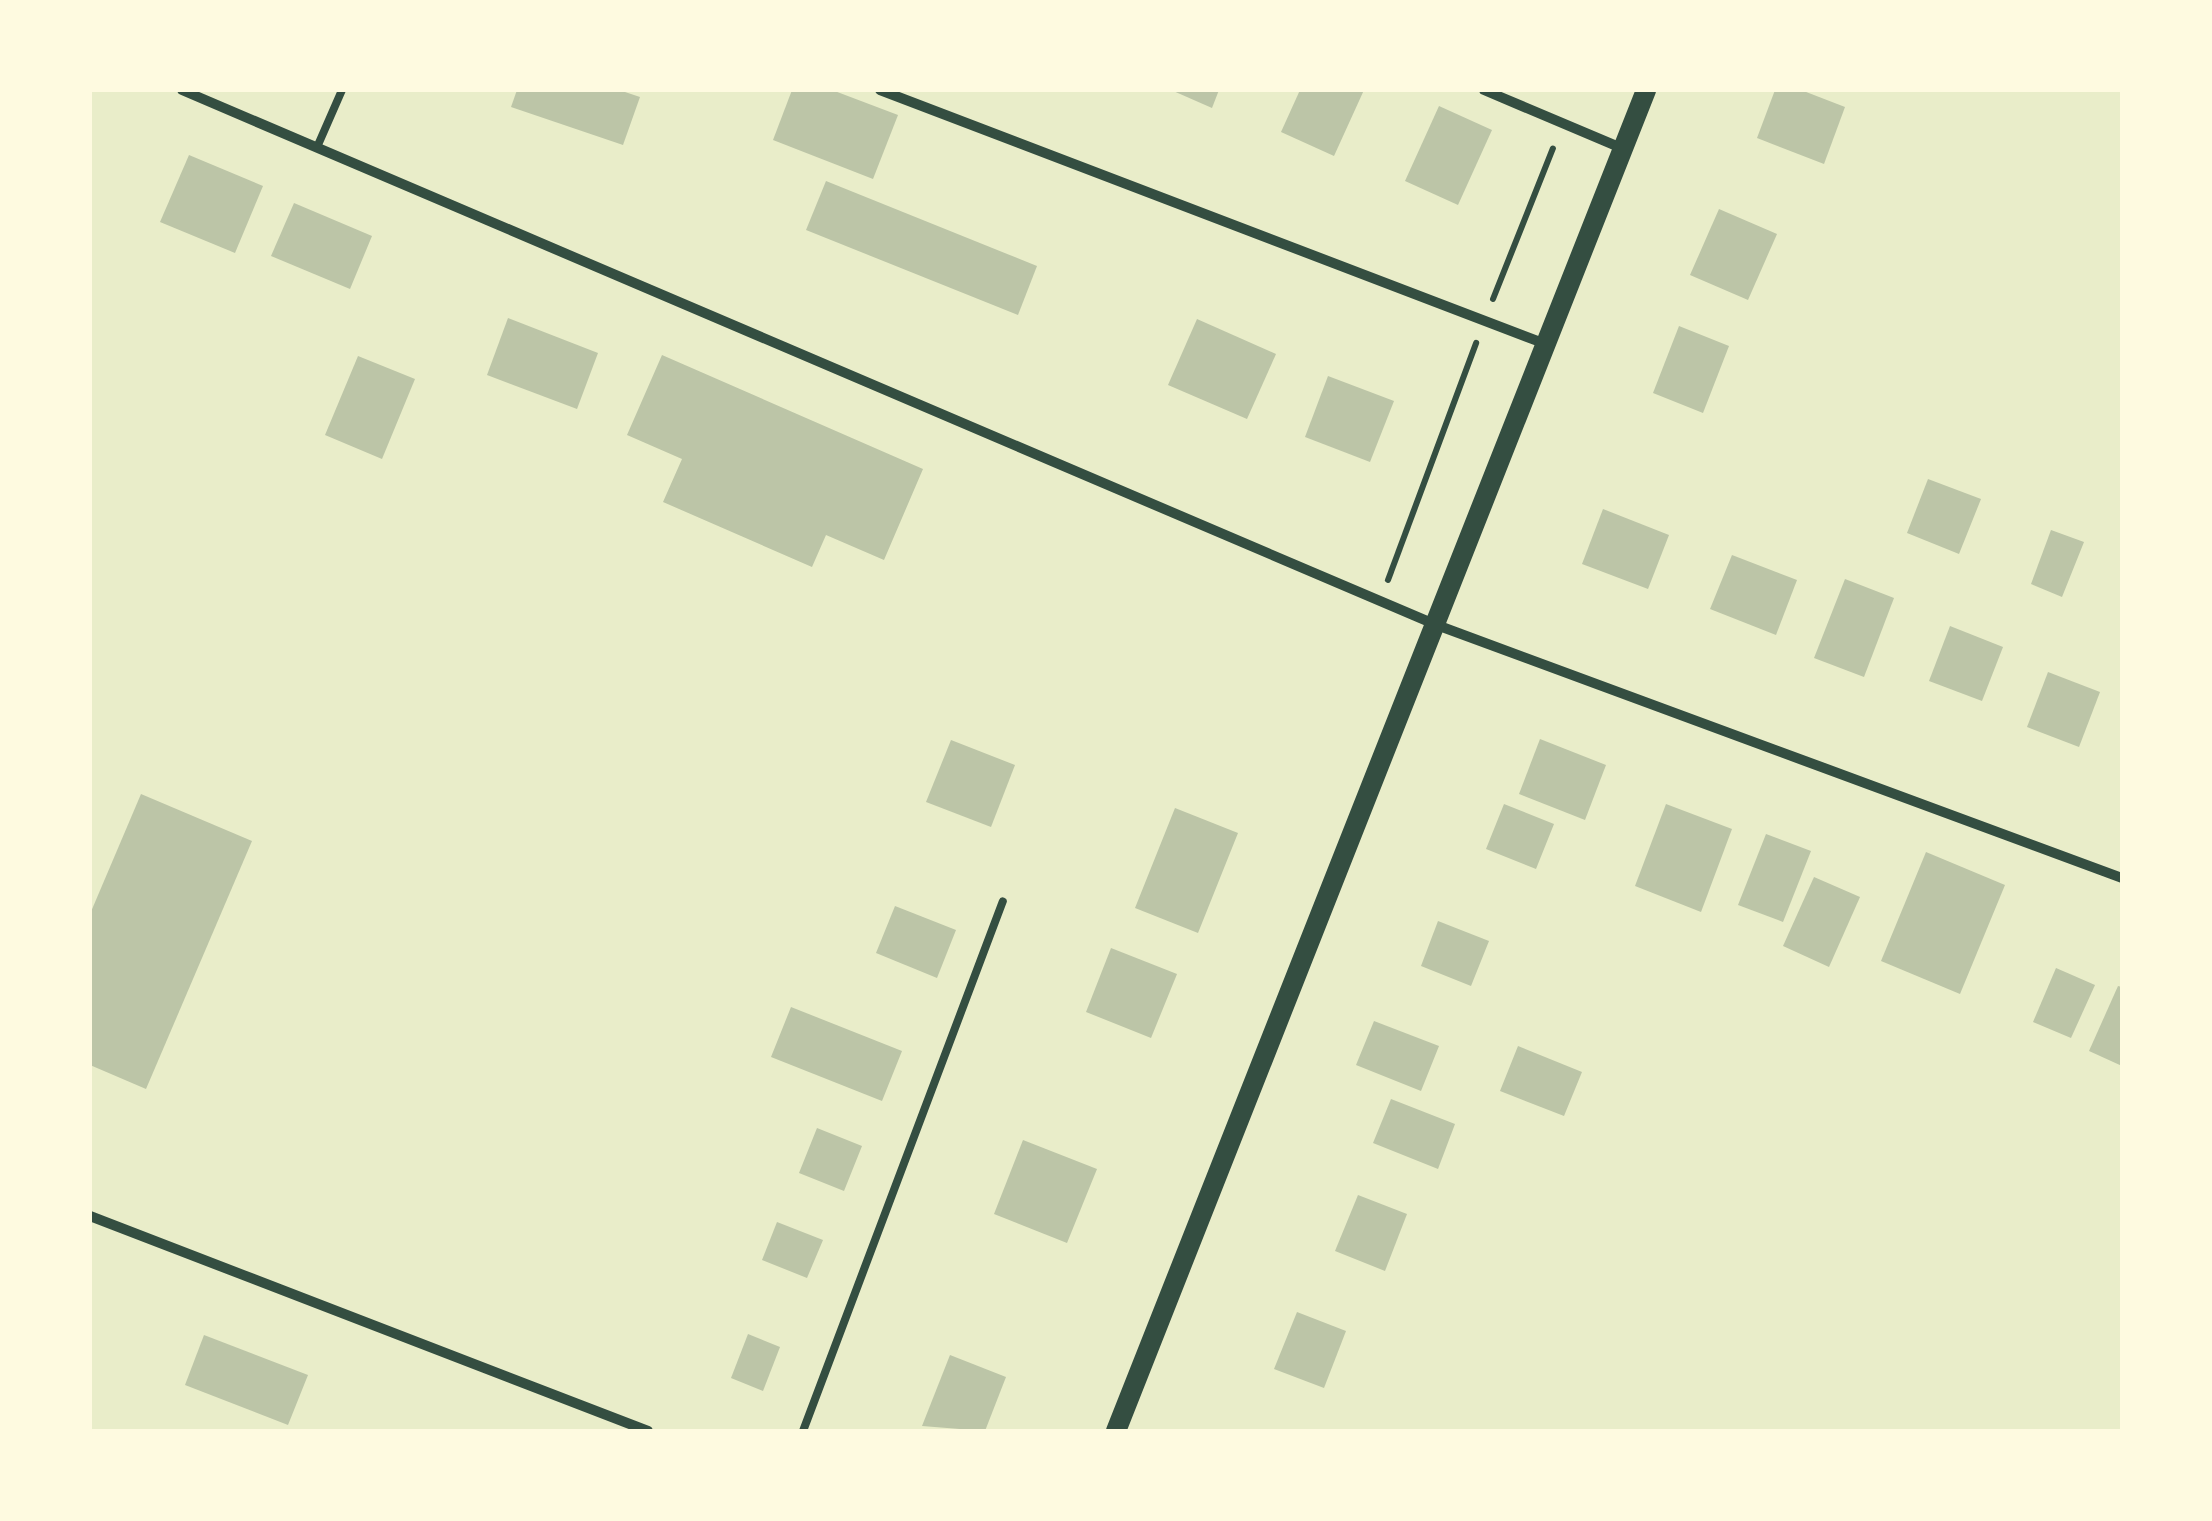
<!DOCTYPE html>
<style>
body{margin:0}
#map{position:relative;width:2212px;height:1521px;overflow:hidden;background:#e9edc9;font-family:Lato,sans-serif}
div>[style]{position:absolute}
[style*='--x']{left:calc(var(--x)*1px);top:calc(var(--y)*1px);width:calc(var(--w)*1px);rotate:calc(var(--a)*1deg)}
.building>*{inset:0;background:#bcc5a7}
.path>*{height:6px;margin:-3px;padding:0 3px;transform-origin:3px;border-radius:3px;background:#344e41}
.service>*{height:8px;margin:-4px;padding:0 4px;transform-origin:4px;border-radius:4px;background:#344e41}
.minor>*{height:10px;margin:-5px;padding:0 5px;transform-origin:5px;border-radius:5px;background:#344e41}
.secondary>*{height:20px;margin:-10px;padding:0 10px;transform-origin:10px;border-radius:10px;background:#344e41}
span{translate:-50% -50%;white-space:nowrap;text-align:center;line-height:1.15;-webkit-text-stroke:8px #fefae0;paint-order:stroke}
.frame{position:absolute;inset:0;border:92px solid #fefae0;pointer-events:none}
</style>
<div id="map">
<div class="building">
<div style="clip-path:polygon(517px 90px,619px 90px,640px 97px,623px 145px,511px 107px)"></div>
<div style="clip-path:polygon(792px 90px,832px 90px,898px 115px,873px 179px,773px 140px)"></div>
<div style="clip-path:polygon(1171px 90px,1219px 90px,1212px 108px)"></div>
<div style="clip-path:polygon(1300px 90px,1364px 90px,1334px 156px,1281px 132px)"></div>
<div style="clip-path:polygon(1775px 90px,1801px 90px,1845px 107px,1824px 164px,1757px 138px)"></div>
<div style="clip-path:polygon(1439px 106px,1492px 130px,1458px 205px,1405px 181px)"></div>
<div style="clip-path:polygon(189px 155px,263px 186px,235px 253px,160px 222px)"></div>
<div style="clip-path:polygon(826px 181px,1037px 266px,1018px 315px,806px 230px)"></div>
<div style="clip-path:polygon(294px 203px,372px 236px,350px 289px,271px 256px)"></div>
<div style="clip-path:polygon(1719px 209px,1777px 234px,1748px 300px,1690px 275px)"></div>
<div style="clip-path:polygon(508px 318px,598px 353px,577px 409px,487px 375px)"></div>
<div style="clip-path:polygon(1197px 319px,1276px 354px,1247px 419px,1168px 385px)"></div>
<div style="clip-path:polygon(1679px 326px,1729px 346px,1703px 413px,1653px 393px)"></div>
<div style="clip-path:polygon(662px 355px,923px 469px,884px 560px,826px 535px,812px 567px,663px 502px,682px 459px,627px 435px)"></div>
<div style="clip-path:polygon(358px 356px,415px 379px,382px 459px,325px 435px)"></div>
<div style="clip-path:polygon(1328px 376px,1394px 401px,1370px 462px,1305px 437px)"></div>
<div style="clip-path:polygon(1928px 479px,1981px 499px,1959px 554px,1907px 533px)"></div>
<div style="clip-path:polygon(1603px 509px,1669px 535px,1648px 589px,1582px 564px)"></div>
<div style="clip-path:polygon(2051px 530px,2084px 542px,2062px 597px,2031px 584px)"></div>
<div style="clip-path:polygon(1732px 555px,1797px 580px,1776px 635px,1710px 609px)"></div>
<div style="clip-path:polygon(1845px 579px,1894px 598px,1864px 677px,1814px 658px)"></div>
<div style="clip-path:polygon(1950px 626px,2003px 647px,1982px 701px,1929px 681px)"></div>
<div style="clip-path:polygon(2048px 672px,2100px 692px,2079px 747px,2027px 727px)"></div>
<div style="clip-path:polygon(1540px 739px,1606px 765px,1585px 820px,1519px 794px)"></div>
<div style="clip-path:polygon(951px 740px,1015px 765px,991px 827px,926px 802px)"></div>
<div style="clip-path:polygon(141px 794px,252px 841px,146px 1089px,90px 1065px,90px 914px)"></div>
<div style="clip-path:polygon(1504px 804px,1554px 824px,1536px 869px,1486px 849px)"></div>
<div style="clip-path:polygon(1666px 804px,1732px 829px,1701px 912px,1635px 886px)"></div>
<div style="clip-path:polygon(1175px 808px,1238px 833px,1198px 933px,1135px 908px)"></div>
<div style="clip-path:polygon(1766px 834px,1811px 851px,1783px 922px,1738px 905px)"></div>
<div style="clip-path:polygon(1926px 852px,2005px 885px,1960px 994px,1881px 961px)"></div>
<div style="clip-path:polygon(1814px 877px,1860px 897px,1829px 967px,1783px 946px)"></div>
<div style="clip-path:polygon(895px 906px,956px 930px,937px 978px,876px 953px)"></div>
<div style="clip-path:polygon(1438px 921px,1489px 941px,1471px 986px,1421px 966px)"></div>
<div style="clip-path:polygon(1111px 948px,1177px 974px,1151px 1038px,1086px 1012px)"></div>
<div style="clip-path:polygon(2056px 968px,2095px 985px,2071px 1038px,2033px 1022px)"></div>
<div style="clip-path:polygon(2118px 986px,2122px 987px,2122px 1066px,2089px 1051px)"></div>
<div style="clip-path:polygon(791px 1007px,902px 1051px,882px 1101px,771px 1057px)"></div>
<div style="clip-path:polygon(1374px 1021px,1439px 1046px,1421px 1091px,1356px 1065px)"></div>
<div style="clip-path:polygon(1518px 1046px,1582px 1072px,1564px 1116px,1500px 1091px)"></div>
<div style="clip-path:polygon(1391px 1099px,1455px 1124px,1438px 1169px,1373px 1143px)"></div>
<div style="clip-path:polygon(817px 1128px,862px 1146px,844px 1191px,799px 1173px)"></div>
<div style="clip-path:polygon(1023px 1140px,1097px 1169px,1067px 1243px,994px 1214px)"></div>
<div style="clip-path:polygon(1358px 1195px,1407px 1214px,1385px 1271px,1335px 1251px)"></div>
<div style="clip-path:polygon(777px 1222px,823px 1240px,807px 1278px,762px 1260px)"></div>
<div style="clip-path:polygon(1297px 1312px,1346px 1331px,1324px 1388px,1274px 1369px)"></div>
<div style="clip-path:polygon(748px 1334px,780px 1347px,763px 1391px,731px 1378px)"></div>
<div style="clip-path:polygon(204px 1335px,308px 1375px,288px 1425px,185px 1385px)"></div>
<div style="clip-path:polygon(950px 1355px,1006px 1377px,985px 1431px,922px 1426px)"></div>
</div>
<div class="path">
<div style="--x:1493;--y:299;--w:162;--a:-68.3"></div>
<div style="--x:1388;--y:580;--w:253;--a:-69.6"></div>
</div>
<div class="service">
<div style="--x:318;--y:145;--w:60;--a:-66.4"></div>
<div style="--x:803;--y:1431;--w:566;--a:-69.33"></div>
</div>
<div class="minor">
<div style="--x:182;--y:90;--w:1361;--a:23.1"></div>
<div style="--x:1434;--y:624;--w:733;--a:20.26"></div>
<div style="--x:880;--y:90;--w:710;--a:20.89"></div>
<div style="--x:1484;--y:90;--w:152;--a:22.9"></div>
<div style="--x:90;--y:1216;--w:598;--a:21.07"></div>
</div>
<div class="secondary">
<div style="--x:1116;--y:1431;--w:1442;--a:-68.43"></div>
</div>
<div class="frame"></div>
</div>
